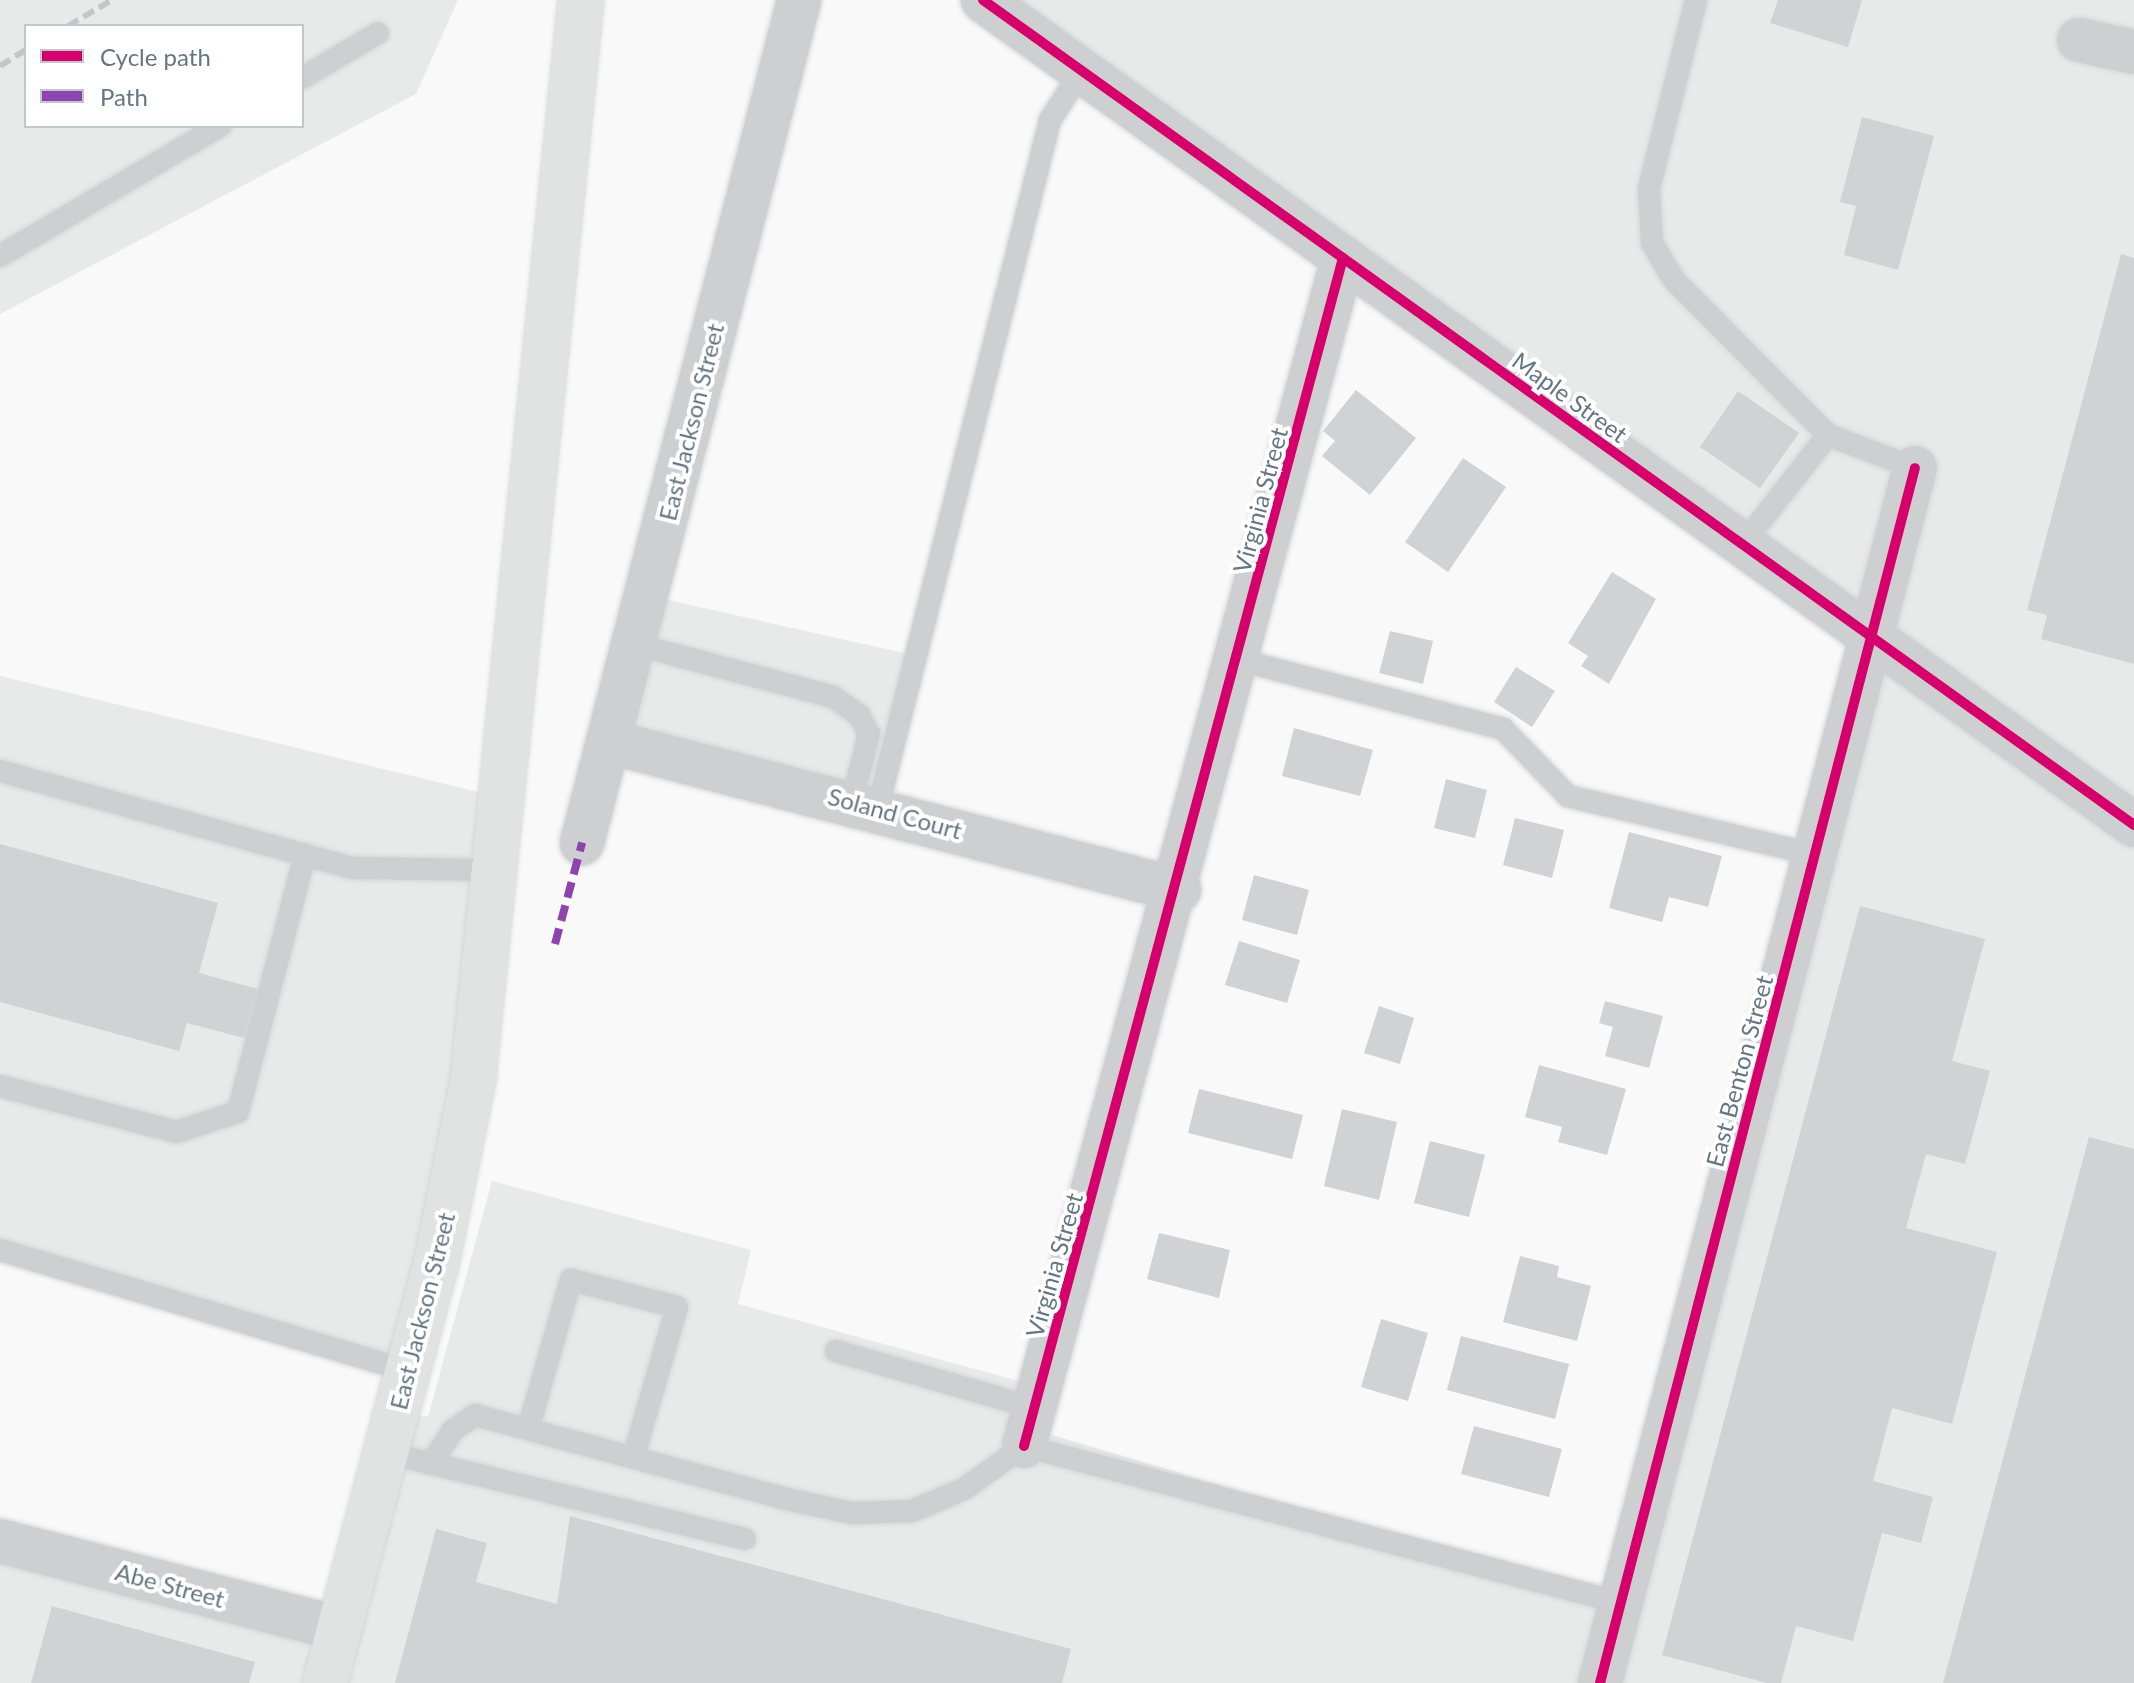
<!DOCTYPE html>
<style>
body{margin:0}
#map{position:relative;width:2134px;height:1683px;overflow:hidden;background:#f9f9f9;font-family:Lato,sans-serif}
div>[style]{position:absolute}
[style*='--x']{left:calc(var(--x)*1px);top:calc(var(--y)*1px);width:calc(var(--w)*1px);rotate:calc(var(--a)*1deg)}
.built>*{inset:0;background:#e8e9e9}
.building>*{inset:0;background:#d0d2d3}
.roads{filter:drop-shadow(0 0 2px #d5d6d7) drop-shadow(0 0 2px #d5d6d7)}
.lane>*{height:22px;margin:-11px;padding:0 11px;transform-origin:11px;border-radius:11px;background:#cecfd0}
.street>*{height:44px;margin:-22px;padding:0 22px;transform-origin:22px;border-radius:22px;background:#cecfd0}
.primary>*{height:44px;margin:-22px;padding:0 22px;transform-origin:22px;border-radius:22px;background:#e1e2e2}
.rail>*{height:6px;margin-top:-3px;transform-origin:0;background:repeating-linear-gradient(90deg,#c3c5c6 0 12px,transparent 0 18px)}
.quiet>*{height:8px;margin-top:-4px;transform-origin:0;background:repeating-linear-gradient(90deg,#8e44ad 0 16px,transparent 0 24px)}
.cycleway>*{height:10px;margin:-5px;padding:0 5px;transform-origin:5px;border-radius:5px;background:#d6006c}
span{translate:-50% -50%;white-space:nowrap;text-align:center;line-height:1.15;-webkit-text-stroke:8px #fff;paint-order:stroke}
.street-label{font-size:24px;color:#657683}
.legend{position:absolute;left:24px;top:24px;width:280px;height:104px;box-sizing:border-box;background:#fff;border:2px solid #c1c8cd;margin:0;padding:10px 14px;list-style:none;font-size:24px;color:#657683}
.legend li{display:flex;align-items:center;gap:16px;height:40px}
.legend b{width:40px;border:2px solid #c1c8cd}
</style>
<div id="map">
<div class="built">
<div style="clip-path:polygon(evenodd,0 0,458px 0,416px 94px,0 314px,0 0,26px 26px,302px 26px,302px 126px,26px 126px,26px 26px)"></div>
<div style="clip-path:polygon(1002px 0,2134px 0,2134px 821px)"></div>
<div style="clip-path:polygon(650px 596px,913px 655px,876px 802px,613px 740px)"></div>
<div style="clip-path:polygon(1876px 644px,2134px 832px,2134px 1683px,1605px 1683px)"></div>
<div style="clip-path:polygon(0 676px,499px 797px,405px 1366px,0 1246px)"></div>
<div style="clip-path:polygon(492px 1181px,751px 1250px,738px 1304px,1037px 1386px,1026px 1427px,1616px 1604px,1595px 1683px,331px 1683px,406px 1412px,428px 1417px)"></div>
<div style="clip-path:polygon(0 1546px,333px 1631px,319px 1683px,0 1683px)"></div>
</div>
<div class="building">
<div style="clip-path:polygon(1778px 0,1862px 0,1848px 47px,1770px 23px)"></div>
<div style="clip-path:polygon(1862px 117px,1934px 136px,1898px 270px,1844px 255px,1856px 206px,1840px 202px)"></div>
<div style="clip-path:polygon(2121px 254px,2134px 258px,2134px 664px,2041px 639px,2047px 615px,2027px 610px)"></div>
<div style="clip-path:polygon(1356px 390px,1416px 438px,1370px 495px,1322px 456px,1335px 441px,1323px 431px)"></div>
<div style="clip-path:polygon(1738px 391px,1799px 433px,1760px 488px,1700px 447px)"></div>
<div style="clip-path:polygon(1463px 458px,1506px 487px,1448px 572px,1405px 542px)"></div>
<div style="clip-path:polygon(1612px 572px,1656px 599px,1609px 684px,1581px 666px,1588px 656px,1568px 643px)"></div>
<div style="clip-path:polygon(1390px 631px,1433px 641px,1423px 684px,1379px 673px)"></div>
<div style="clip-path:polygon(1516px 667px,1555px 691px,1532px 727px,1494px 702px)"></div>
<div style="clip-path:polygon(1294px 728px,1373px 750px,1360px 796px,1282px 776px)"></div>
<div style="clip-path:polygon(1446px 779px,1487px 790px,1475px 838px,1434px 828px)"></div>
<div style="clip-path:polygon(1515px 818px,1564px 830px,1552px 878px,1503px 865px)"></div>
<div style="clip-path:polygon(1629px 832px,1722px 856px,1708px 907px,1669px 897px,1662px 922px,1609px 908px)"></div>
<div style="clip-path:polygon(0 844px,218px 903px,199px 973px,265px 991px,252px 1040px,187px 1023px,179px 1051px,0 1002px)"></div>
<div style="clip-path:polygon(1254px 875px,1309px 890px,1297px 935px,1242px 920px)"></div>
<div style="clip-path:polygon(1860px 906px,1985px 939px,1952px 1061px,1990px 1071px,1965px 1164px,1926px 1154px,1906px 1228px,1997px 1252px,1952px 1424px,1892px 1408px,1873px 1481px,1933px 1497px,1921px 1543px,1882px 1533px,1853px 1641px,1796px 1626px,1781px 1683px,1767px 1683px,1662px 1655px)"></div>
<div style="clip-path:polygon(1239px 941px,1300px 960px,1287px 1003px,1225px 985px)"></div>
<div style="clip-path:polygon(1605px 1001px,1663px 1016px,1649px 1068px,1605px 1056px,1613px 1027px,1599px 1023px)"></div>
<div style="clip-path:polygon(1379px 1006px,1414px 1018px,1400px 1064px,1364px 1053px)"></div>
<div style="clip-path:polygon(1539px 1065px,1626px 1089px,1607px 1155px,1558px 1142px,1562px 1127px,1525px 1117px)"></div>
<div style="clip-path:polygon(1199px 1089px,1303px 1115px,1292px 1159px,1188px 1133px)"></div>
<div style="clip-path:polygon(1342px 1109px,1397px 1122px,1379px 1200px,1324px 1186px)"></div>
<div style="clip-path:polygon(2089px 1137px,2134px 1149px,2134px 1683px,1943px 1683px)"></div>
<div style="clip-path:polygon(1430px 1141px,1485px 1155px,1469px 1217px,1414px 1203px)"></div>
<div style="clip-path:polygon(1159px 1233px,1230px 1250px,1219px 1298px,1147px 1279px)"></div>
<div style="clip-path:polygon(1520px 1256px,1559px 1266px,1557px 1277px,1591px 1286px,1577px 1341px,1503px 1322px)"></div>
<div style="clip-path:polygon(1381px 1319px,1428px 1333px,1408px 1401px,1361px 1387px)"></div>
<div style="clip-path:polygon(1461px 1336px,1569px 1364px,1555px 1419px,1447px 1390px)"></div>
<div style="clip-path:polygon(1474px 1426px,1562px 1449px,1549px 1497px,1461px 1474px)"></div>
<div style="clip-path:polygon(570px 1516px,1071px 1649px,1062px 1683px,395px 1683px,436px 1529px,487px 1543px,476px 1582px,557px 1604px)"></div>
<div style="clip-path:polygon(52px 1606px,255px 1662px,249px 1683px,31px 1683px)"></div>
</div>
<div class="roads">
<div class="lane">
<div style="--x:1696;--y:0;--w:194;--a:104"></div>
<div style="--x:1649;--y:188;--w:55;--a:86.9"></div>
<div style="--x:1652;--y:243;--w:43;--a:59.3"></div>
<div style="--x:1674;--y:280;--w:218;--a:45.2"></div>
<div style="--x:302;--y:78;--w:88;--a:-30.6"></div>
<div style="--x:0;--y:256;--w:256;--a:-30.6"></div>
<div style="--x:1742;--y:545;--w:140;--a:-52"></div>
<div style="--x:1828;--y:435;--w:93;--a:20.8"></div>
<div style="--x:634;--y:644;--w:206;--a:14.9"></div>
<div style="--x:833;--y:697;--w:32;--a:35"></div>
<div style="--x:859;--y:715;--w:21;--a:62"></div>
<div style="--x:869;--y:734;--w:69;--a:104.2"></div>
<div style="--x:1239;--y:660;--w:273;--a:14.6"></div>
<div style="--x:1503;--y:729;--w:93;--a:45.9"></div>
<div style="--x:1568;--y:796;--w:255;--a:13.4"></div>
<div style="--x:0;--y:771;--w:364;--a:15.4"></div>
<div style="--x:351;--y:868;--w:147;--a:0.8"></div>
<div style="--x:878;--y:807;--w:708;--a:-75.94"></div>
<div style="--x:1050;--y:120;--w:59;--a:-56.9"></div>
<div style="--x:0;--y:1086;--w:182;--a:14.6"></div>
<div style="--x:176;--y:1132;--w:65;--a:-17.9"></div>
<div style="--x:238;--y:1112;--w:266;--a:-75.4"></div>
<div style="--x:0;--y:1250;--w:426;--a:16.5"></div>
<div style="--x:836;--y:1351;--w:207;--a:16"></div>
<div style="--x:529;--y:1426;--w:152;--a:-74"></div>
<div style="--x:571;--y:1280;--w:109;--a:14.3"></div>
<div style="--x:677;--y:1307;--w:154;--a:106.2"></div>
<div style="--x:387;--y:1453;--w:368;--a:13.5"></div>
<div style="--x:431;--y:1464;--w:40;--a:-57.1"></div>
<div style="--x:453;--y:1430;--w:27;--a:-34"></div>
<div style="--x:475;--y:1415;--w:327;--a:15.1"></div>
<div style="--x:791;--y:1500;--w:62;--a:12"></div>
<div style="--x:852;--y:1513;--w:60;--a:-1.9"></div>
<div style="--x:912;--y:1511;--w:56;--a:-22.9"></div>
<div style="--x:964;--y:1489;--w:74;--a:-35.6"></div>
<div style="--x:1024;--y:1446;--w:617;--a:14.73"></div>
</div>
<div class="street">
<div style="--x:983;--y:0;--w:1416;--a:35.63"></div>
<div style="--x:2079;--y:40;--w:56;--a:12.3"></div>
<div style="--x:610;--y:742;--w:588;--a:14.58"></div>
<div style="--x:582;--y:843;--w:870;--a:-75.56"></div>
<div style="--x:1024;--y:1446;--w:1230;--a:-74.97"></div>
<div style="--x:0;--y:1541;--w:351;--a:14.5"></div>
<div style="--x:1600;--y:1683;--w:1255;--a:-75.47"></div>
</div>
<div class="primary">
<div style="--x:325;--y:1683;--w:433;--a:-75.2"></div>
<div style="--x:436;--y:1264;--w:190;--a:-78.7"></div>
<div style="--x:473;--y:1078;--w:1083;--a:-84.28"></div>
</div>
</div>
<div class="rail">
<div style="--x:68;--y:26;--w:51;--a:-30.6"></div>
<div style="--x:0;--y:66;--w:31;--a:-32"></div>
</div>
<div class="quiet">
<div style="--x:555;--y:944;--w:105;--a:-75"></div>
</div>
<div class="cycleway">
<div style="--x:983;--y:0;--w:1416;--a:35.63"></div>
<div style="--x:1024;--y:1446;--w:1230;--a:-74.97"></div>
<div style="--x:1600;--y:1683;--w:1255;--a:-75.47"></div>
</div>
<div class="street-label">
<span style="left:1570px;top:397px;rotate:36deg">Maple Street</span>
<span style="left:691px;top:422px;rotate:-76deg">East Jackson Street</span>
<span style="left:1260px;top:500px;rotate:-75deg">Virginia Street</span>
<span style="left:895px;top:813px;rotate:15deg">Soland Court</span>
<span style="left:1739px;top:1071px;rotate:-75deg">East Benton Street</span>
<span style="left:1054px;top:1265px;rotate:-74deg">Virginia Street</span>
<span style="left:422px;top:1311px;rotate:-76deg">East Jackson Street</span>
<span style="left:170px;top:1585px;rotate:15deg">Abe Street</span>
</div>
<ul class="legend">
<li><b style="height:10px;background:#d6006c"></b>Cycle path</li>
<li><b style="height:10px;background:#8e44ad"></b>Path</li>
</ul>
</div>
